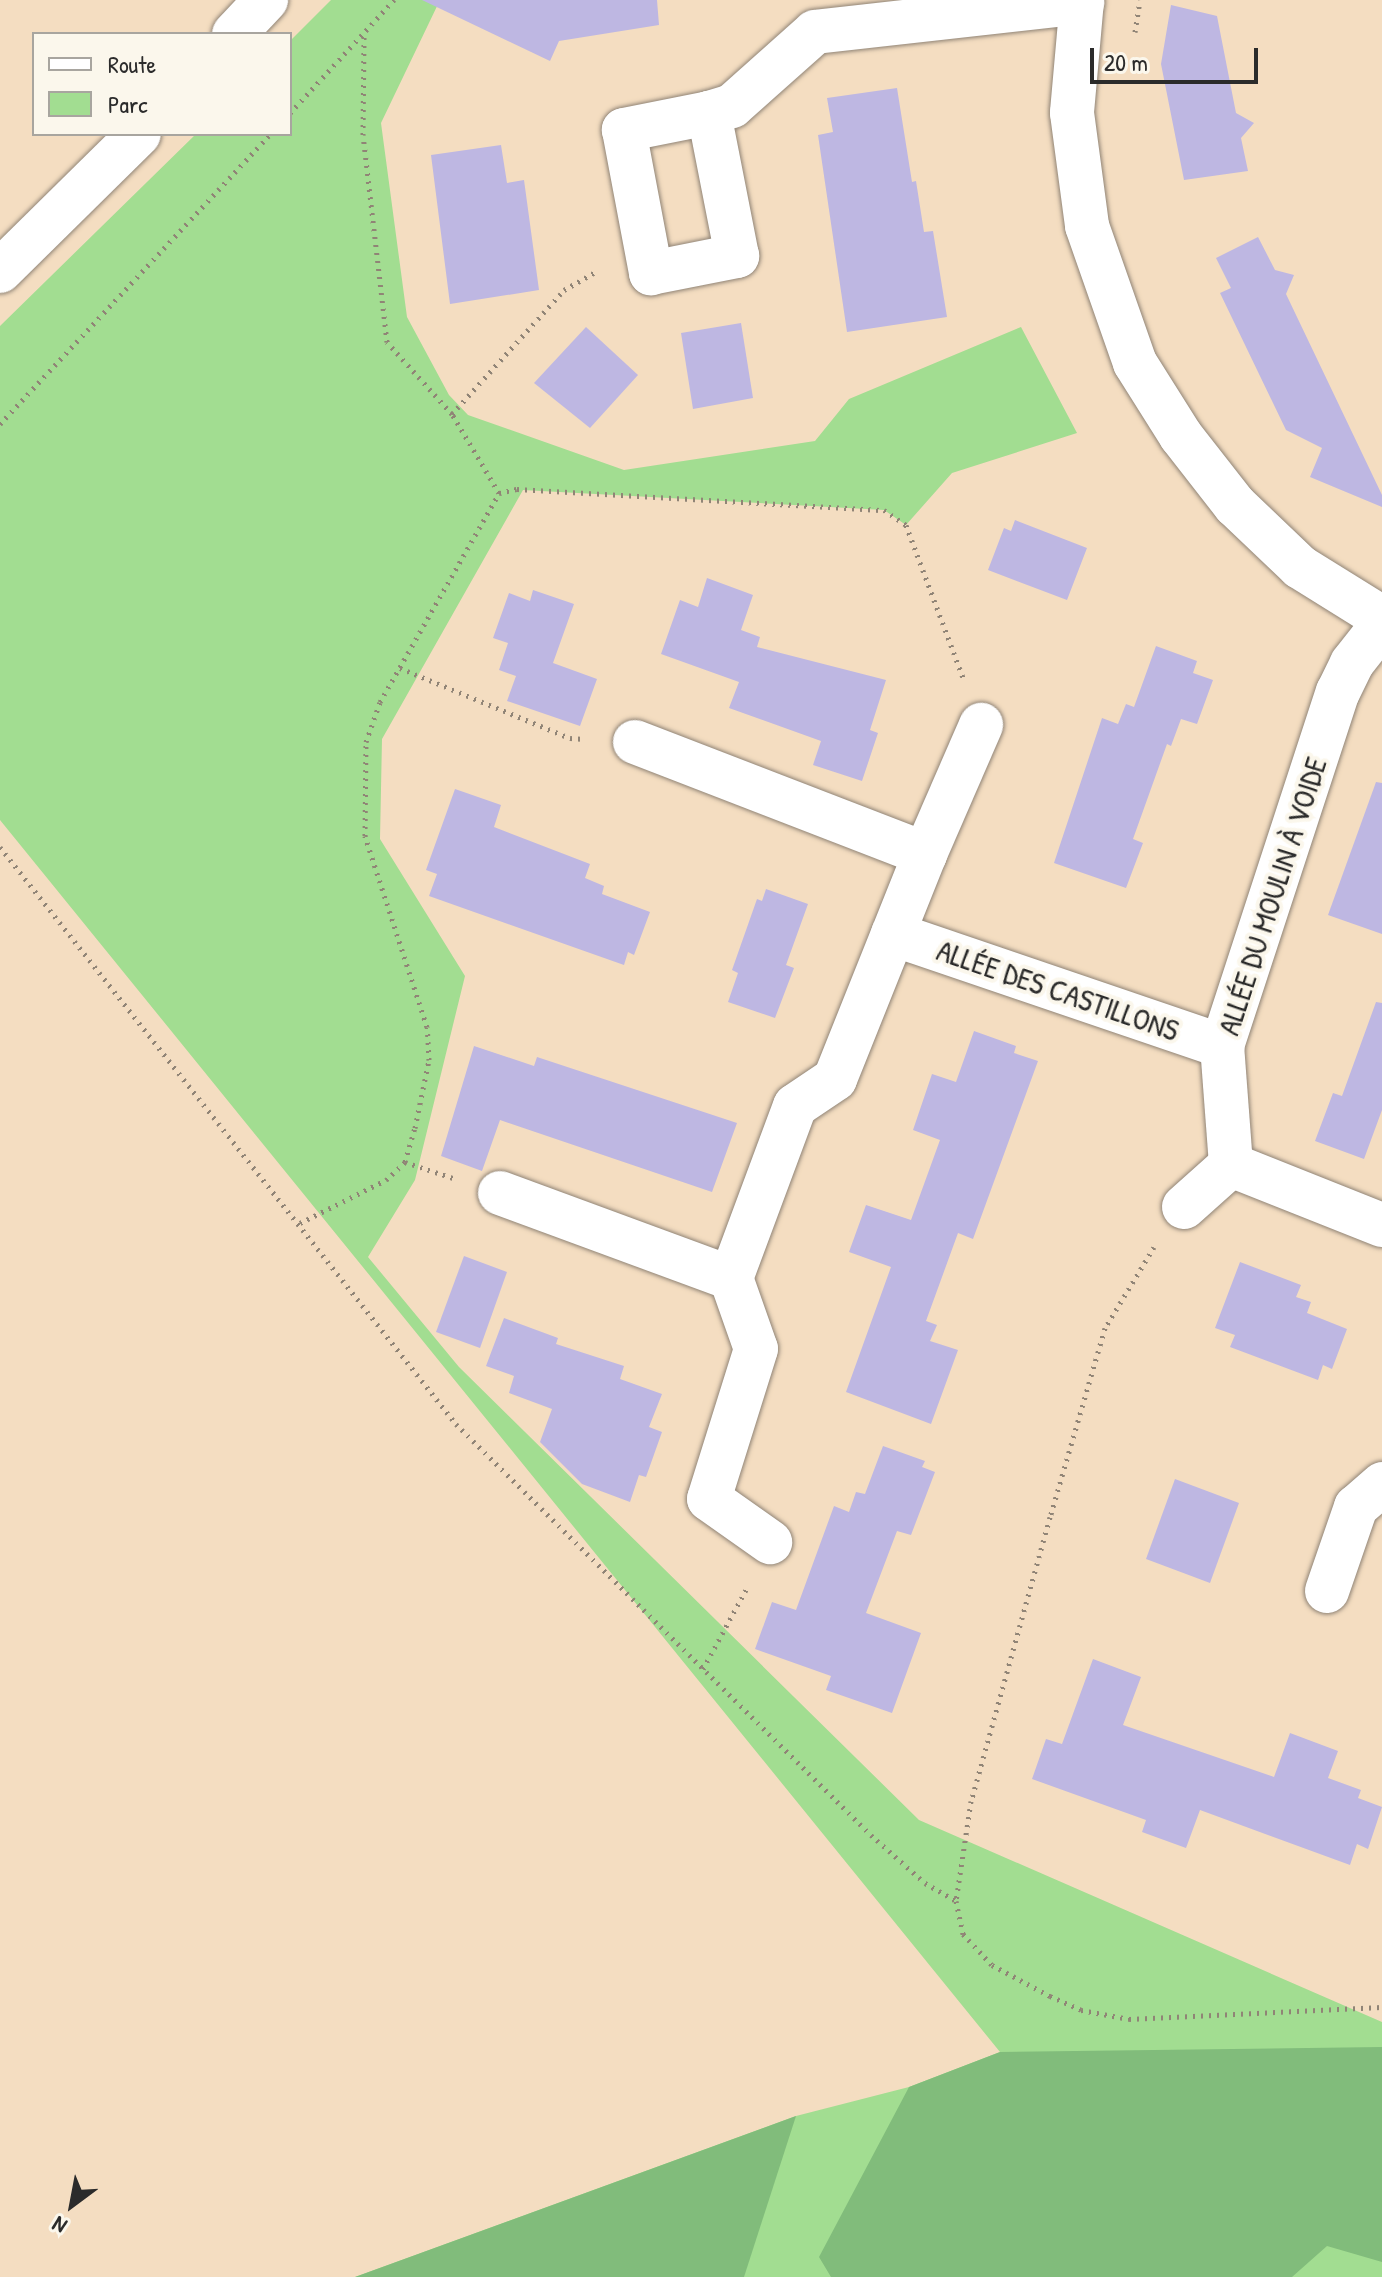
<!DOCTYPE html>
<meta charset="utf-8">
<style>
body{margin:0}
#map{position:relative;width:1382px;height:2277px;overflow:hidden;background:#f4ddc1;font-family:"Patrick Hand",sans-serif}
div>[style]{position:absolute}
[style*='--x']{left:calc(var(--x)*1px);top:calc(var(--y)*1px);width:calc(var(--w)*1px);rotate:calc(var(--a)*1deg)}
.green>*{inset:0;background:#a2dd91}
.forest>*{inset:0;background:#81bc7b}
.building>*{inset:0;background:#beb7e2}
.path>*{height:5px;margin-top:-2.5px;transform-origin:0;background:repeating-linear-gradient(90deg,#908476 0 2px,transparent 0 8px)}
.roads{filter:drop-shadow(0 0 2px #908476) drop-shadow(0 0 2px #908476)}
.minor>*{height:44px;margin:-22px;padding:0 22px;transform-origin:22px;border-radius:22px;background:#fff}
.secondary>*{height:44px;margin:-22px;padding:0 22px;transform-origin:22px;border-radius:22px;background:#fff}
span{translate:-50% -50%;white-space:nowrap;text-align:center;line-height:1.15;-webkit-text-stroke:8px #fbf7ec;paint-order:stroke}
.street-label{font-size:30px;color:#2b2b2b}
.legend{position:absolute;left:32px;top:32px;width:260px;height:104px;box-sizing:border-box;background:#fbf7ec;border:2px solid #a8a59f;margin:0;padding:10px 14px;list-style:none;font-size:24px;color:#2b2b2b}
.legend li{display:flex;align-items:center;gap:16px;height:40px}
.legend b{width:40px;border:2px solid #a8a59f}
.north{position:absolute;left:32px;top:2165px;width:80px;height:80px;-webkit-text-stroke:6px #fbf7ec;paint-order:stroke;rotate:212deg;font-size:22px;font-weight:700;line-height:32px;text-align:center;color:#2b2b2b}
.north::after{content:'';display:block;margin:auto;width:28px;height:36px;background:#2b2b2b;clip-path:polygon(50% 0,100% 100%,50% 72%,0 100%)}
.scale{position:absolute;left:1090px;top:48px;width:168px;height:36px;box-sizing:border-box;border:4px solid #2b2b2b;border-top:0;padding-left:10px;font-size:24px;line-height:28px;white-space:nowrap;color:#2b2b2b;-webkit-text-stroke:6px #fbf7ec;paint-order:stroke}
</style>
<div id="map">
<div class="green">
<div style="clip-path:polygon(331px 0,440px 0,381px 123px,407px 317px,449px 395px,468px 415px,624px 470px,815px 441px,849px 399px,1021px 327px,1077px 433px,952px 473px,906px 525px,884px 510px,523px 490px,382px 739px,380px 839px,465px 976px,415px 1180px,368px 1257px,459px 1367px,919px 1820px,1382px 2022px,1382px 2277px,355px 2277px,796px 2116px,909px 2087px,1000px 2052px,0 820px,0 326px,196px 134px,290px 134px,290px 41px)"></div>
</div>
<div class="forest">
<div style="clip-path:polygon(1382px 2047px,1382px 2262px,1327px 2246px,1292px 2277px,831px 2277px,819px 2257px,909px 2087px,1000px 2052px)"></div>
<div style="clip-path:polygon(796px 2116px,744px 2277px,355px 2277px)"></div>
</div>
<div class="building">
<div style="clip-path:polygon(422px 0,657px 0,659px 25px,559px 41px,550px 61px)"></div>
<div style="clip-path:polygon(1171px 5px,1217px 16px,1236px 113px,1254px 123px,1241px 138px,1248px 171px,1184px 180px,1161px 64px)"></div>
<div style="clip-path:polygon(897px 88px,912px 182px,916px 181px,924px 232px,933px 231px,947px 317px,847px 332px,818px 135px,833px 132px,827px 98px)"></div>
<div style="clip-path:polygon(501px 145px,507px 183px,524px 180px,539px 290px,450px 304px,431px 155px)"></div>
<div style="clip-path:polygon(1258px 237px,1275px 270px,1294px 275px,1286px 294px,1382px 495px,1382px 507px,1310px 477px,1322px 448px,1286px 430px,1220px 293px,1231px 288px,1216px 258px)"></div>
<div style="clip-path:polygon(741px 323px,753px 398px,693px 409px,681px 333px)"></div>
<div style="clip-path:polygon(586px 327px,638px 375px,590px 428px,534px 383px)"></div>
<div style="clip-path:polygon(1015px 520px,1087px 548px,1067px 600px,988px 570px,1004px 528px,1011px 531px)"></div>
<div style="clip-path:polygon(707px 578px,753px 595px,741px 630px,760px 637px,757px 647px,886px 680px,870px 730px,878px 733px,862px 781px,813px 765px,821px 741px,729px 708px,739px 682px,661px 654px,680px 600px,698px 607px)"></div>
<div style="clip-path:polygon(533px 590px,574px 604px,553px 663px,597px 679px,580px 726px,507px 701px,516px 676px,499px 670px,508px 643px,493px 638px,509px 593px,530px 601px)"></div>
<div style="clip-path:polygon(1156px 646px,1197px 661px,1193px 673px,1213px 680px,1197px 724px,1181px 719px,1171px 746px,1167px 744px,1133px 839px,1143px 843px,1126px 888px,1054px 863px,1102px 718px,1118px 724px,1126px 704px,1134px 707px)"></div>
<div style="clip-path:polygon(1376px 782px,1382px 783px,1382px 934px,1328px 915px)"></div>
<div style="clip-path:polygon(455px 789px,501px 805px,494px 827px,590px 864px,585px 878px,604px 886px,602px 894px,650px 912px,634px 955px,628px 952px,624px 965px,429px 896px,437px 874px,426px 870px)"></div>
<div style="clip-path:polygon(766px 889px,808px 904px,786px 965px,794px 968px,775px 1018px,728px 1002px,738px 973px,732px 970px,757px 899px,762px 901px)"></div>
<div style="clip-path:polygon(1376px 1002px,1382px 1003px,1382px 1110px,1364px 1159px,1315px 1141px,1333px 1093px,1342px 1096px)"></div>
<div style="clip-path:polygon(974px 1031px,1016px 1046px,1014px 1053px,1038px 1061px,973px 1239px,958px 1233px,926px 1321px,937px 1325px,930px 1341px,958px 1350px,931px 1424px,846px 1392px,891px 1267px,849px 1252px,866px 1205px,911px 1220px,940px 1140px,913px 1130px,932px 1074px,956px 1082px)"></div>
<div style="clip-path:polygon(474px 1046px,534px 1066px,537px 1057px,737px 1123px,712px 1192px,500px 1120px,482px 1171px,441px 1156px)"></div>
<div style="clip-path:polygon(464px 1256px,507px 1272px,480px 1348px,436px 1332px)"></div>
<div style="clip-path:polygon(1240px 1262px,1301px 1285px,1296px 1297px,1311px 1302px,1307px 1313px,1347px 1329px,1332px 1369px,1323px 1365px,1318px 1380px,1230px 1347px,1235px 1335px,1215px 1328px)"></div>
<div style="clip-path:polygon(504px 1318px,558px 1338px,556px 1344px,624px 1366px,620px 1379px,662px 1394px,649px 1427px,662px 1432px,646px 1477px,639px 1475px,630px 1502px,582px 1484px,540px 1442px,552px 1409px,509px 1393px,514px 1376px,486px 1366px)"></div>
<div style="clip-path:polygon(883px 1446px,925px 1461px,922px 1467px,935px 1472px,911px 1535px,897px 1531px,866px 1613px,921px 1633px,892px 1713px,826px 1690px,831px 1676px,755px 1649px,772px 1602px,796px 1610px,834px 1506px,849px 1512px,856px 1492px,865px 1494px)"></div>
<div style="clip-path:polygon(1175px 1479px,1239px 1503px,1210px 1583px,1146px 1559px)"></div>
<div style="clip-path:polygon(1093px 1659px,1141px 1677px,1123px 1725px,1274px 1777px,1290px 1733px,1338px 1751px,1328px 1778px,1361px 1790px,1358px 1798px,1382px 1807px,1368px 1849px,1357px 1844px,1350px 1865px,1200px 1810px,1186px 1848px,1142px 1832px,1146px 1820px,1032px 1779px,1046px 1739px,1062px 1744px)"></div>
</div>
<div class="path">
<div style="--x:1135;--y:32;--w:32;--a:-81"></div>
<div style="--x:290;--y:113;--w:154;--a:-47.4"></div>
<div style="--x:452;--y:414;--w:167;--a:-47.9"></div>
<div style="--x:564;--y:290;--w:39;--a:-30"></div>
<div style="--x:0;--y:424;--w:396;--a:-47"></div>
<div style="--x:499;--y:493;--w:18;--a:-13"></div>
<div style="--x:517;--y:489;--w:368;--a:3.3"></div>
<div style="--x:884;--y:510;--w:27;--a:34"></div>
<div style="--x:906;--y:525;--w:165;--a:69.5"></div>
<div style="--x:400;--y:668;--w:184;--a:22.4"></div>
<div style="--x:570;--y:738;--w:15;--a:4"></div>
<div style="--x:0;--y:847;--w:735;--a:51.68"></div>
<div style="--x:456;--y:1424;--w:584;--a:44.72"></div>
<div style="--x:871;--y:1835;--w:72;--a:41.6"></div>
<div style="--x:925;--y:1883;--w:36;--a:30"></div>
<div style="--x:405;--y:1162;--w:51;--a:18.4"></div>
<div style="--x:300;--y:1223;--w:96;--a:-26.6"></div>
<div style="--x:386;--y:1180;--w:26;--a:-43"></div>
<div style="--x:405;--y:1162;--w:35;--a:-74"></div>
<div style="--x:415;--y:1128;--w:69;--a:-78.4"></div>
<div style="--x:429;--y:1060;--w:33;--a:-93"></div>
<div style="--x:427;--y:1027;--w:201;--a:-108"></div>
<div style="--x:365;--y:836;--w:94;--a:-89.4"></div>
<div style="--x:366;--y:742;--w:42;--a:-70.7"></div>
<div style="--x:380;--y:702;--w:241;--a:-60.3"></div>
<div style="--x:499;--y:493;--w:92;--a:-120.7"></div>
<div style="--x:452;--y:414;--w:97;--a:-132.1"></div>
<div style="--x:387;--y:342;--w:208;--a:-96.6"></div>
<div style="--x:363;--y:135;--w:102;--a:-89.4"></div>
<div style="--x:1154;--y:1247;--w:95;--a:121.2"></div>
<div style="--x:1105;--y:1328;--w:197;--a:106.2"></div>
<div style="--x:1050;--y:1517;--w:295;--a:105.5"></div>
<div style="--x:971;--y:1801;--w:101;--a:98.5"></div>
<div style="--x:956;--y:1901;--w:34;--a:78"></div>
<div style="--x:963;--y:1934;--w:42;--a:46.9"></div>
<div style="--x:992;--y:1965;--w:66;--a:28.1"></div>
<div style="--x:1050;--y:1996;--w:34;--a:24"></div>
<div style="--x:1081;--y:2010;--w:49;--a:10.6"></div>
<div style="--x:1129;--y:2019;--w:253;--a:-2.7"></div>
<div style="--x:703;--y:1669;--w:94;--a:-61.5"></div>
</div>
<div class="roads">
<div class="minor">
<div style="--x:1082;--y:0;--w:113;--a:95.1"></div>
<div style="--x:1072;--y:113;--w:114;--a:82.4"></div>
<div style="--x:1087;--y:226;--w:145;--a:70.7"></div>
<div style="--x:1135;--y:363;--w:86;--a:57.8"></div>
<div style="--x:1181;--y:436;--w:88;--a:52"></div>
<div style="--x:1235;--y:505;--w:90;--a:43.6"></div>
<div style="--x:1300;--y:567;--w:97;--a:31.9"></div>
<div style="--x:709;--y:113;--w:87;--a:168.7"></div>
<div style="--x:624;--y:130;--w:146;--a:79.3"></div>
<div style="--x:651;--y:273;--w:88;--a:-11.2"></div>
<div style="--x:737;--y:256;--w:146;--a:-101.1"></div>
<div style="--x:709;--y:113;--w:24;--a:-17"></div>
<div style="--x:732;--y:106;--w:111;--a:-41.7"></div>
<div style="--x:815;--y:32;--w:269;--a:-6.4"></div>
<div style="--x:635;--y:742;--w:311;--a:21.1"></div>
<div style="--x:925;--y:854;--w:242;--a:111.8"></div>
<div style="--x:835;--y:1079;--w:48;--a:146"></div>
<div style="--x:795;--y:1106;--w:184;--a:110.4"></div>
<div style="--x:731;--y:1278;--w:75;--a:70.6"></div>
<div style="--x:756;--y:1349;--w:157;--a:107.4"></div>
<div style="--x:709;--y:1499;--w:75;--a:35.2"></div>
<div style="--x:925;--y:854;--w:141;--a:-66.5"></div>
<div style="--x:893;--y:934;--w:348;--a:18.8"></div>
<div style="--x:1231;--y:1165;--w:119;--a:-94.3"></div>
<div style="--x:1222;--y:1046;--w:373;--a:-71.9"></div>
<div style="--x:1338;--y:692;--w:32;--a:-64"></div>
<div style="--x:1352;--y:663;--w:48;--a:-51.7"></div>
<div style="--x:1231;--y:1165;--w:162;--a:21.7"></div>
<div style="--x:500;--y:1193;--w:246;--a:20.2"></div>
<div style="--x:1184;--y:1207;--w:63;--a:-41.8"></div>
<div style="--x:1327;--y:1591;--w:89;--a:-71"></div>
<div style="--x:1356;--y:1507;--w:35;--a:-41"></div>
</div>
<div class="secondary">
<div style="--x:234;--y:34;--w:47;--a:-46.7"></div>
<div style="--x:0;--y:271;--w:195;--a:-44.6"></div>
</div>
</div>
<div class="street-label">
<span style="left:1272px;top:896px;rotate:-72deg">ALLÉE DU MOULIN À VOIDE</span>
<span style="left:1058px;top:990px;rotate:19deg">ALLÉE DES CASTILLONS</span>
</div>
<ul class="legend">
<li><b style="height:10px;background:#fff"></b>Route</li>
<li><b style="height:22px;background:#a2dd91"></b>Parc</li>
</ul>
<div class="north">N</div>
<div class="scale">20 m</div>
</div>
